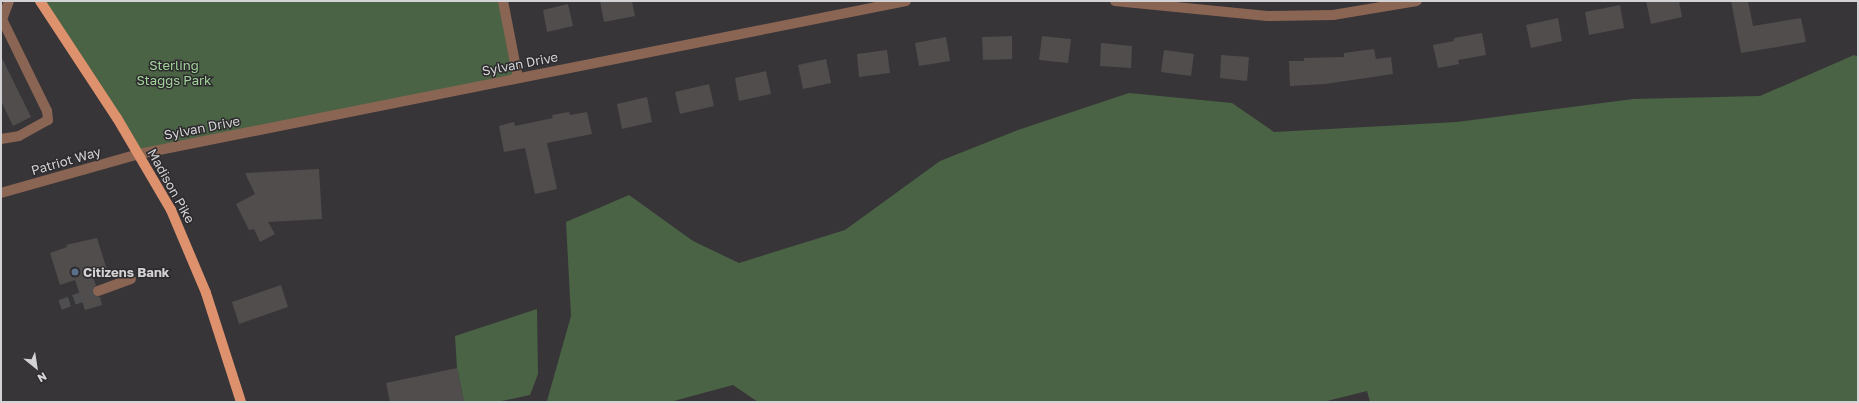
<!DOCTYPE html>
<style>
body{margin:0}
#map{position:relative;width:1859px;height:403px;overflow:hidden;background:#373538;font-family:"Golos Text",sans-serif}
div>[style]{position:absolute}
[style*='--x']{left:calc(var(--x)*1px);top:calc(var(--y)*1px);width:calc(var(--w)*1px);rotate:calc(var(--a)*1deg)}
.green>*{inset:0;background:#4a6345}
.building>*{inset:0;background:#514d4d}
.minor-tunnel>*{height:10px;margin-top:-5px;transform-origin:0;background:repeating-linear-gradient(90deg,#4e4d4f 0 10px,transparent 0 15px)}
.minor>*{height:10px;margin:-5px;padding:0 5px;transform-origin:5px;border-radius:5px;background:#8b6553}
.major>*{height:10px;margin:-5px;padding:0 5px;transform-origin:5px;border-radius:5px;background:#de916d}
.dots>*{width:11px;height:11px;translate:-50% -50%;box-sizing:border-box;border:2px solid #2d2b2e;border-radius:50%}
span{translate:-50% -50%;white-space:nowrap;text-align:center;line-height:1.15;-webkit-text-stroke:3px #2d2b2e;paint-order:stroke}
.street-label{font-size:13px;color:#d3d2d4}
.park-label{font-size:13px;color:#a2d49a}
.poi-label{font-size:13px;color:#d3d2d4;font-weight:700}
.left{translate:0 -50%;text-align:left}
.frame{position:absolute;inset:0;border:2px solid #d3d2d4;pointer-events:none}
.north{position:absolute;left:16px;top:347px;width:40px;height:40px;-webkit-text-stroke:3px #2d2b2e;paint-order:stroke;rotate:150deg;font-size:11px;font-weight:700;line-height:16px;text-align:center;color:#d3d2d4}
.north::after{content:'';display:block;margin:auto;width:14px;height:18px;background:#d3d2d4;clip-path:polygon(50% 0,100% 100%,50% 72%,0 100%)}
</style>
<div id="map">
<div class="green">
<div style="clip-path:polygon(40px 1px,503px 1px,518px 78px,139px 154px)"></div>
<div style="clip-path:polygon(1854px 55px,1858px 57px,1858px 402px,1370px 402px,1367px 391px,1323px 402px,758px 402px,733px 385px,670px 402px,544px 402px,547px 401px,571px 316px,566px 222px,629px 195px,693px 241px,739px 263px,845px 230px,940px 161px,1018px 130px,1129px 93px,1232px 103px,1274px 132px,1457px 122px,1633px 99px,1760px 96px)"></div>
<div style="clip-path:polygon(537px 309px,538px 374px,530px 395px,497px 402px,464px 402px,457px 368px,455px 336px)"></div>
</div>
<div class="building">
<div style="clip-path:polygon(600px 1px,632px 1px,635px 16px,604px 22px)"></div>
<div style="clip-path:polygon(1646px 1px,1679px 1px,1682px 17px,1651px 24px)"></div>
<div style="clip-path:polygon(1731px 1px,1748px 1px,1753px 26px,1801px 18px,1806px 42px,1741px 53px)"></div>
<div style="clip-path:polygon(568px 4px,573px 26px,547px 32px,543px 10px)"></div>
<div style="clip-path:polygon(1620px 5px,1624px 28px,1589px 35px,1585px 12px)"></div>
<div style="clip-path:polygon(1558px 18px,1562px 41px,1531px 48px,1526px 25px)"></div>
<div style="clip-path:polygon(1482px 33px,1486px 55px,1458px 60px,1459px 64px,1438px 68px,1433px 45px,1454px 41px,1454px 38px)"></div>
<div style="clip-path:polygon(1012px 36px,1012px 59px,983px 60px,982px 37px)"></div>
<div style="clip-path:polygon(1042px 36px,1071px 39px,1068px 63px,1039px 60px)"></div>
<div style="clip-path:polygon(946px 37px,950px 61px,919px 66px,915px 43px)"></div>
<div style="clip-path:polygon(1101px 43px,1132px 46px,1131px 68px,1100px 66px)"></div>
<div style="clip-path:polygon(1374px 49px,1376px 59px,1391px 57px,1393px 74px,1325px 84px,1290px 86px,1289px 61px,1304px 61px,1304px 58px,1344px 57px,1344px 53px)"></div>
<div style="clip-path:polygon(887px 50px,890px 73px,859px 77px,857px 54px)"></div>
<div style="clip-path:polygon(1164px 50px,1194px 54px,1191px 76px,1161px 72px)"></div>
<div style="clip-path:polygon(1221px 55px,1249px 57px,1247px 81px,1220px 78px)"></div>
<div style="clip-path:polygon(1px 56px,31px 117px,13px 126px,1px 101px)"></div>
<div style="clip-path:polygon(826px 59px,831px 83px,803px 89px,798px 65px)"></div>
<div style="clip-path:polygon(766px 71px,771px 94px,739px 101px,735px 78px)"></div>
<div style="clip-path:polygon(709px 84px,714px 106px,680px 114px,675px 92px)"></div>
<div style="clip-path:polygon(647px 97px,652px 122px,622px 129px,617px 104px)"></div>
<div style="clip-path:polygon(569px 112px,570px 115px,587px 112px,592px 134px,547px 143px,557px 189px,535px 194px,525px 148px,504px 152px,499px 126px,514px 122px,515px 126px,553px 118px,552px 115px)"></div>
<div style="clip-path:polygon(319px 169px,322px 219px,268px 222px,275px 234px,260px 242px,254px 229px,249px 230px,236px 204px,255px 194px,245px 173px)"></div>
<div style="clip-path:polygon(97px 238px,107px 270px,92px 275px,96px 285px,92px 290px,94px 296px,100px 297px,102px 305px,85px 310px,75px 280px,60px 285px,50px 253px,67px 247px,66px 245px)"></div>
<div style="clip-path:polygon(281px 285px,288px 307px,239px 324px,232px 302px)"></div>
<div style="clip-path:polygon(457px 368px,464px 402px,390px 402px,386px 383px)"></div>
</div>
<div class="minor-tunnel">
<div style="--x:60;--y:305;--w:40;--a:-20.2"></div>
</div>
<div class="minor">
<div style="--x:503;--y:1;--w:78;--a:79"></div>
<div style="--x:1115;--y:1;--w:153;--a:5.6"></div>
<div style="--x:1267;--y:16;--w:66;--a:-0.9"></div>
<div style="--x:1333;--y:15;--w:85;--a:-9.5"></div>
<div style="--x:1;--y:22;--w:22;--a:-69"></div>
<div style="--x:1;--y:139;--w:18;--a:-9"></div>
<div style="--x:19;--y:136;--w:33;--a:-29"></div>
<div style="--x:48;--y:120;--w:9;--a:-96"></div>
<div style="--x:47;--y:111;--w:102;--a:-116.1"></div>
<div style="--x:1;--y:193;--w:143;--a:-15.8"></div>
<div style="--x:139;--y:154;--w:782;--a:-11.28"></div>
<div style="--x:98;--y:291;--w:35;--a:-20"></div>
</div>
<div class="major">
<div style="--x:40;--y:1;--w:140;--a:56.7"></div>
<div style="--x:117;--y:118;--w:107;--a:59.6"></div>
<div style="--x:171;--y:210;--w:90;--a:67.1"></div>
<div style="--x:206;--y:293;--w:114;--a:72.2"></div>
</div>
<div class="dots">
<div style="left:75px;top:272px;background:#5c6f8a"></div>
</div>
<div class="street-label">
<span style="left:520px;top:64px;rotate:-11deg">Sylvan Drive</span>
<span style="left:202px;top:128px;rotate:-11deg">Sylvan Drive</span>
<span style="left:66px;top:161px;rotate:-16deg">Patriot Way</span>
<span style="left:171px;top:186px;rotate:61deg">Madison Pike</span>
</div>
<div class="park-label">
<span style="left:174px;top:73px">Sterling<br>Staggs Park</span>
</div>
<div class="poi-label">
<span class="left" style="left:83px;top:272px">Citizens Bank</span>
</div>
<div class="frame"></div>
<div class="north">N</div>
</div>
